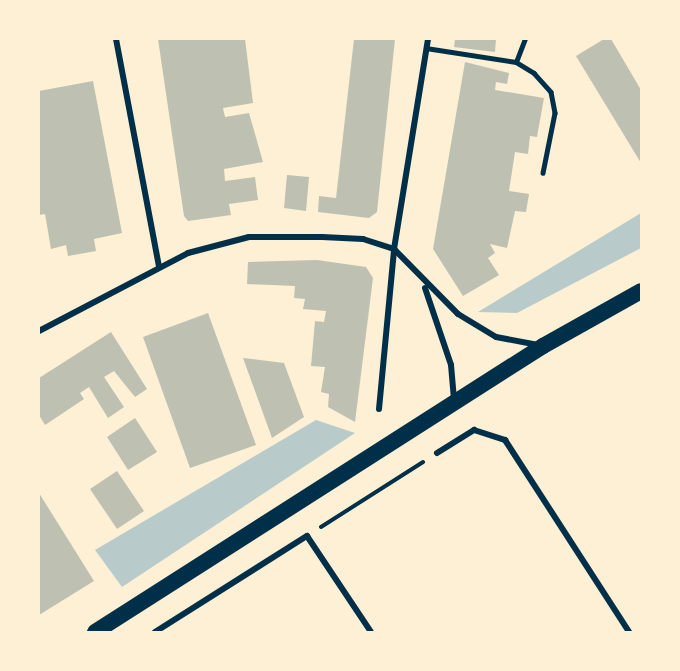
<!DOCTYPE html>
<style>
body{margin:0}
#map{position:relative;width:680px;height:671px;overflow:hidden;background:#fdf0d5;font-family:Arial,sans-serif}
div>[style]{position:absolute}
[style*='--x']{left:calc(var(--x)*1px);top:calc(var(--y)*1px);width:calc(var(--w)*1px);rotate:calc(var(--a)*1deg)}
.green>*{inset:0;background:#b9caca}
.building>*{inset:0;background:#bec0b2}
.path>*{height:4px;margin:-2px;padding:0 2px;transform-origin:2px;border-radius:2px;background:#003049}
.service>*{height:4.5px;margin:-2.25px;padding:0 2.25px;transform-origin:2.25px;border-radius:2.25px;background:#003049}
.minor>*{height:6px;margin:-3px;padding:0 3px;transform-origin:3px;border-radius:3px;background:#003049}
.trunk>*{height:16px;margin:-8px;padding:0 8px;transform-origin:8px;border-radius:8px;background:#003049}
span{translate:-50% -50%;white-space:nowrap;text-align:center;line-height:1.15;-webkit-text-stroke:4.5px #fdf0d5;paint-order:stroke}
.frame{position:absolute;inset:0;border:40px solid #fdf0d5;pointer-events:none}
</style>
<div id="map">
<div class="green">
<div style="clip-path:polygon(641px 213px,641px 248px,517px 313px,478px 312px)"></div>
<div style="clip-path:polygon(316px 420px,355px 433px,122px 587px,95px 550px)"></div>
</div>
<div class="building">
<div style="clip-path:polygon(158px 39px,245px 39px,253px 103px,223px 108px,225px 117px,249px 113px,263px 162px,224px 169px,225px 181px,255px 177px,258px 200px,229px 204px,231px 215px,188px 221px,184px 216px)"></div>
<div style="clip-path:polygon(354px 39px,395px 39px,377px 212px,369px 218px,318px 212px,319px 196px,336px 198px)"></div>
<div style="clip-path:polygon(455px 39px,496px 39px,495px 52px,454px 47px)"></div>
<div style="clip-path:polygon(604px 39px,611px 39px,641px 90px,641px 163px,576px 56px)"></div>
<div style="clip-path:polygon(465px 62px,509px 73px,507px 84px,496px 82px,495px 90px,544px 98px,537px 137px,530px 136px,528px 154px,515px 152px,509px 191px,529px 194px,526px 212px,515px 211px,507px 248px,490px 244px,495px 253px,488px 258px,499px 275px,463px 296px,433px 249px)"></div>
<div style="clip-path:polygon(93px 81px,122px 233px,94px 239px,96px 251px,68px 256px,66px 245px,51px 249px,45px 214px,39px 215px,39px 91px)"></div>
<div style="clip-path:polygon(287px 175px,309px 177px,306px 211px,284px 208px)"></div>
<div style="clip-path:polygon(317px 260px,366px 267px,373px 278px,355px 422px,328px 407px,329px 394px,321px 392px,325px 367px,311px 366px,315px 321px,324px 322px,326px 311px,303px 309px,305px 299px,294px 298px,295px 286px,247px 284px,248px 262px)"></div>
<div style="clip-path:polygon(208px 313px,256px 445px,190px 468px,143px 337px)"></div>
<div style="clip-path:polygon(111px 332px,147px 389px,135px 397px,114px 371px,104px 377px,124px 407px,108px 418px,89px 387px,80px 393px,84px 399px,45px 425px,39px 415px,39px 378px)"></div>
<div style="clip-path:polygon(243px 358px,284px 363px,304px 417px,272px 438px)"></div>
<div style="clip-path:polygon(135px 418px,157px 452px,128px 470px,107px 437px)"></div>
<div style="clip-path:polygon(117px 471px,144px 511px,117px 529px,90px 489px)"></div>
<div style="clip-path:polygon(39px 493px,94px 581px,39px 615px)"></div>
</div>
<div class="path">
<div style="--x:321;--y:527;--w:121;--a:-32.5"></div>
</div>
<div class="service">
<div style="--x:426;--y:48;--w:91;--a:8.8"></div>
<div style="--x:516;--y:62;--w:21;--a:31"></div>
<div style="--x:534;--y:73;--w:25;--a:48"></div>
<div style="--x:551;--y:92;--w:21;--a:79"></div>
<div style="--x:555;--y:113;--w:61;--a:101.3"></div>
<div style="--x:516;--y:62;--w:25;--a:-69"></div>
</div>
<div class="minor">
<div style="--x:116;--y:39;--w:231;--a:79.3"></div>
<div style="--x:425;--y:288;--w:81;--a:71.3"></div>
<div style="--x:451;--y:365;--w:37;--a:85"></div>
<div style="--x:39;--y:331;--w:168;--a:-27.6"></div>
<div style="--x:188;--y:253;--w:63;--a:-14.7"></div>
<div style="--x:249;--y:237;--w:73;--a:0"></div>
<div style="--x:322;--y:237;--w:41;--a:2.8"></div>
<div style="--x:363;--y:239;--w:33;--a:18"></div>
<div style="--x:394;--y:249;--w:91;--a:45.4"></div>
<div style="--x:458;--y:314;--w:44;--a:31.2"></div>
<div style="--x:496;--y:337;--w:43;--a:10.8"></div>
<div style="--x:379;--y:409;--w:161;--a:-84.6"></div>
<div style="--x:394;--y:249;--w:213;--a:-80.8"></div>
<div style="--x:437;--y:453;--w:44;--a:-31.9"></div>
<div style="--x:474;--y:430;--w:33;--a:18"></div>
<div style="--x:505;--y:440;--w:229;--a:57.1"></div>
<div style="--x:155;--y:632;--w:180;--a:-32.3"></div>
<div style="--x:307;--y:536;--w:115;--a:56.3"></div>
</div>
<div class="trunk">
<div style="--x:95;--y:632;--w:532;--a:-32.55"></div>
<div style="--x:543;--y:346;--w:112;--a:-29.3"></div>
</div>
<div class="frame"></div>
</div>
